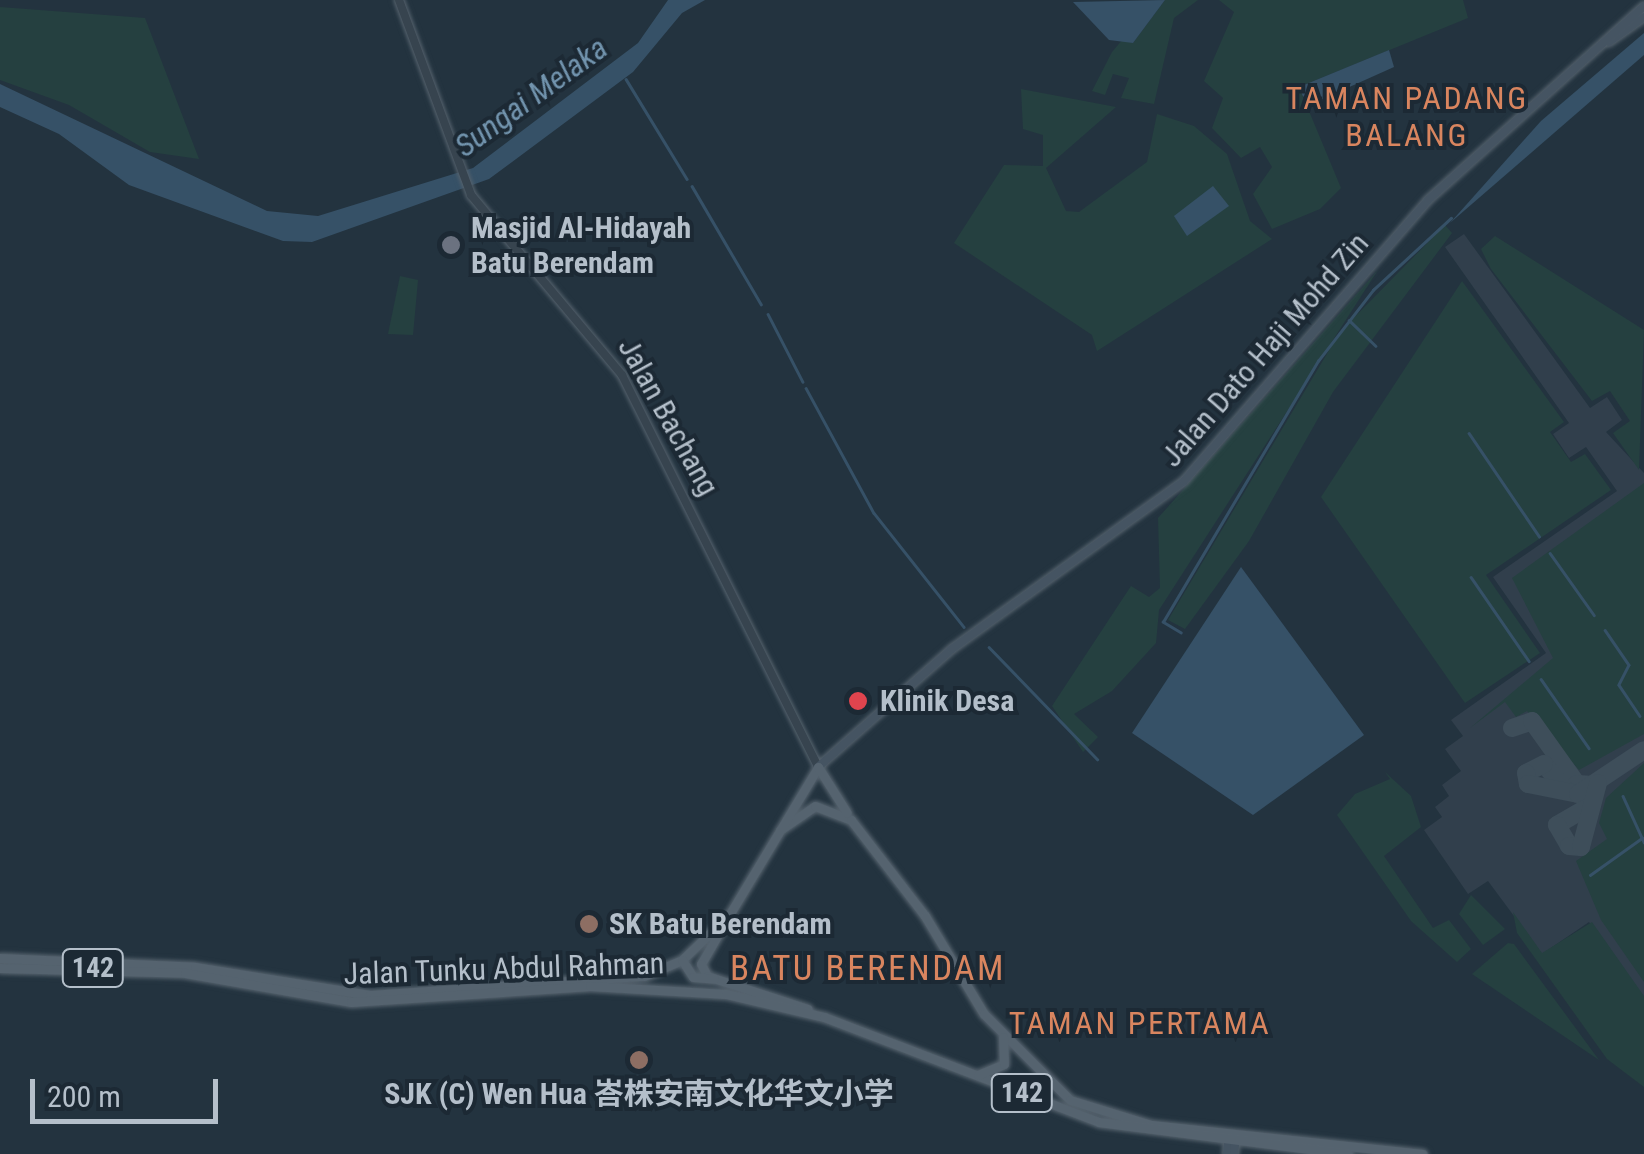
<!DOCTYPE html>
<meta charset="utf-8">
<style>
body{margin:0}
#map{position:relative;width:1644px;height:1154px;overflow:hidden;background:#23333f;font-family:"Roboto Condensed","Noto Sans SC",sans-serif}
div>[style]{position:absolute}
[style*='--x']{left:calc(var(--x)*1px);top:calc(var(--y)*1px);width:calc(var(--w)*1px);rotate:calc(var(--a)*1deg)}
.airport>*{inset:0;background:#313f4c}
.green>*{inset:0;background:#254040}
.water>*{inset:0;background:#365167}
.stream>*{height:2.5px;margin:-1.25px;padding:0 1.25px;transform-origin:1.25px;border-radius:1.25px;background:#365167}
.taxiway>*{height:18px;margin:-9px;padding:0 9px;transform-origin:9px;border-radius:9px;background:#3e4e5a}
.roads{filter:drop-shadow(0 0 2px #55626d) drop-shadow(0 0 2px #55626d)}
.tertiary>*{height:8px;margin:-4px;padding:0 4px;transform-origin:4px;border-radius:4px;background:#37444f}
.secondary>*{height:8px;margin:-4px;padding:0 4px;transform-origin:4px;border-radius:4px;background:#455462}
.primary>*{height:9px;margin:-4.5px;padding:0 4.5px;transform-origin:4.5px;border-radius:4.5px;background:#55636f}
.dots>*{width:28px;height:28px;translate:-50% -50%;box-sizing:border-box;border:5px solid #1c2934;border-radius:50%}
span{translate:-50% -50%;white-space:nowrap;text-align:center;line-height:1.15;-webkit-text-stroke:8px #1c2934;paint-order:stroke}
.shield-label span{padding:2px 8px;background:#1c2934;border:2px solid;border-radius:8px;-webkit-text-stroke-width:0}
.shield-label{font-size:28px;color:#b4bfca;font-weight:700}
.poi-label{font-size:30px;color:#b4bfca;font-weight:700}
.left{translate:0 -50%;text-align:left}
.street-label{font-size:30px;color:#b4bfca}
.water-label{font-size:32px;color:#7294ae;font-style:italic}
.neighbourhood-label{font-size:32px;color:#d9855f;letter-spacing:2.5px}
.quarter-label{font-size:35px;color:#d9855f;letter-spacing:2.5px}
.scale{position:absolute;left:30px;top:1079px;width:188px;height:45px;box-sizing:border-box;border:5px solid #b4bfca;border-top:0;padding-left:12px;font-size:30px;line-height:35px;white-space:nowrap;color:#b4bfca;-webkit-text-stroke:8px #1c2934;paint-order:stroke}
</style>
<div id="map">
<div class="airport">
<div style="clip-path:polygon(1464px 234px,1590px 408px,1607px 397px,1622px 420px,1606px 432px,1644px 473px,1644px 1001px,1589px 922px,1542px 954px,1488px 881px,1468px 894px,1424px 830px,1442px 817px,1435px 807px,1449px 796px,1442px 785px,1461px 771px,1445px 749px,1463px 736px,1451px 720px,1546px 653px,1493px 577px,1617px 491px,1586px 447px,1569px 458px,1553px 434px,1569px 423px,1445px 247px)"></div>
</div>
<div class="green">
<div style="clip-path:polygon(1165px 0,1198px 0,1174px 18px,1154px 104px,1121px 98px,1129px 78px,1113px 74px,1105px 95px,1092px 91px,1112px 52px,1123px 39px,1133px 43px)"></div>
<div style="clip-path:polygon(1219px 0,1463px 0,1468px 18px,1299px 87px,1341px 188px,1320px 209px,1272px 229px,1253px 194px,1272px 167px,1260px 147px,1241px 158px,1212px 128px,1223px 98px,1204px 81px,1234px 12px)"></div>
<div style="clip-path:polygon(0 7px,145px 18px,199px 159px,150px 152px,69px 105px,0 80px)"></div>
<div style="clip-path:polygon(1021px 89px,1116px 107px,1046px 168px,1066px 211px,1079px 212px,1147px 162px,1157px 114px,1194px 126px,1227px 154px,1250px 221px,1272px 239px,1097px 351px,1092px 335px,954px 243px,1004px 165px,1043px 166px,1043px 135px,1023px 129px)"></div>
<div style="clip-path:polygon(1445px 225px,1452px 233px,1333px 392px,1249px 541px,1185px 629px,1168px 620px,1340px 332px)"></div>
<div style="clip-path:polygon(1495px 236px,1644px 330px,1639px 470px,1613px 433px,1630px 421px,1610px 391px,1592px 401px,1491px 269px,1481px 249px)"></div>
<div style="clip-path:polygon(1378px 270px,1159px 610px,1156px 643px,1112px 691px,1074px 714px,1098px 737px,1083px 752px,1052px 706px,1131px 586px,1149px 597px,1160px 588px,1158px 518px)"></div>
<div style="clip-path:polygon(400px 276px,418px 280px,413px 335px,388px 334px)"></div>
<div style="clip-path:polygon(1462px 281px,1564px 422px,1550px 432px,1571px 462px,1585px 454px,1611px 490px,1486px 575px,1540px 653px,1465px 703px,1321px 497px)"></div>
<div style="clip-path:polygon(1644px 483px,1644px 734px,1579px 770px,1527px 711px,1516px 717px,1505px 702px,1470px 728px,1553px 658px,1512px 578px)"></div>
<div style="clip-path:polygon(1644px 763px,1644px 982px,1601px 920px,1576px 861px,1607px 839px,1599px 823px,1606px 798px)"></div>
<div style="clip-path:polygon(1385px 772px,1411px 796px,1421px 827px,1384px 856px,1433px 928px,1449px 920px,1471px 949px,1457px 962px,1411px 921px,1337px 815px,1355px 794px,1390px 779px)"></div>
<div style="clip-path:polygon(1471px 895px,1505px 929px,1483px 945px,1459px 914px)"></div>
<div style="clip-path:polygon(1513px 912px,1542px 953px,1592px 922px,1644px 996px,1644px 1087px,1607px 1059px,1517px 933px)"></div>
<div style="clip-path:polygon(1508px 943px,1514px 944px,1599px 1060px,1472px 974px)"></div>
</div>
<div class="water">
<div style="clip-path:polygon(668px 0,705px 0,682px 13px,633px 72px,489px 179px,312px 242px,283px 241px,129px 185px,59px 134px,0 107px,0 84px,267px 211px,318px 216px,473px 168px,638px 43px)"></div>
<div style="clip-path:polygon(1165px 0,1133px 43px,1109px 40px,1073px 2px)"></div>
<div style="clip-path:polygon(1644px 33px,1644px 55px,1450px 223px,1541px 121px)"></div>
<div style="clip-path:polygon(1389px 50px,1394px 67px,1307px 106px,1299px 87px)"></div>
<div style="clip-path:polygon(1213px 186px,1229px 206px,1187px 236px,1174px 216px)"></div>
<div style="clip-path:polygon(1241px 567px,1364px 735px,1253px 815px,1132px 733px)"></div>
</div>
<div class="stream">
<div style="--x:626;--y:79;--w:117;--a:58.6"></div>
<div style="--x:692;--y:186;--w:137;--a:59.7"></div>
<div style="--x:768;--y:314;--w:76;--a:62.8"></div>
<div style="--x:1349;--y:320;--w:37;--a:44"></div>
<div style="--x:806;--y:388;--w:142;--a:61.5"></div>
<div style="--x:874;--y:513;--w:145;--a:51.7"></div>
<div style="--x:1469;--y:433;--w:125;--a:55.8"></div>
<div style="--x:1550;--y:553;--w:76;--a:54.6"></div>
<div style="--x:1471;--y:577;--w:102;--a:55.4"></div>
<div style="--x:1605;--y:630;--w:42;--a:55.6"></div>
<div style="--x:1629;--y:665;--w:22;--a:117"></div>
<div style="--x:1619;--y:685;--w:37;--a:56"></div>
<div style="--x:1181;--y:633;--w:21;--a:-149"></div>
<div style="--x:1163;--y:622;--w:304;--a:-59.3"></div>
<div style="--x:1318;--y:361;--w:90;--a:-52.2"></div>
<div style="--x:1373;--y:290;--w:106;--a:-42.7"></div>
<div style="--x:989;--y:647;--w:156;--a:46"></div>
<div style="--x:1541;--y:679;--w:84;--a:55.2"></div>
<div style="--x:1623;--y:796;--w:51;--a:65.5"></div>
<div style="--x:1590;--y:875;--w:64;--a:-35.4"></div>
</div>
<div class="taxiway">
<div style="--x:1512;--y:728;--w:21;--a:-19"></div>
<div style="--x:1532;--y:721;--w:77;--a:54.5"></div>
<div style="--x:1577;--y:784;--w:17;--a:3"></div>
<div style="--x:1564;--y:788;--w:31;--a:-130"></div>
<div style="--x:1544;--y:764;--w:20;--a:153"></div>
<div style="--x:1526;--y:773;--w:11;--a:80"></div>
<div style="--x:1528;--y:784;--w:51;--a:11.3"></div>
<div style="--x:1578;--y:794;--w:79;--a:-33.7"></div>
<div style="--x:1588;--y:807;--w:36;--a:150"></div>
<div style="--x:1557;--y:825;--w:24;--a:60"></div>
<div style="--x:1569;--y:846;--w:12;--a:5"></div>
<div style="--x:1581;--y:847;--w:66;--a:-75.1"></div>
</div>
<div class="roads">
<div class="tertiary">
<div style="--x:399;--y:0;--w:208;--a:69.7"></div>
<div style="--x:471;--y:195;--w:235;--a:50"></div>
<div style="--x:622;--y:375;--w:438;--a:63.4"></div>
</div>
<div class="secondary">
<div style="--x:1609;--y:42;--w:43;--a:-35.5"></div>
<div style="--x:818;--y:767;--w:179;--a:-41.4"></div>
<div style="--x:952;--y:649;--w:286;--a:-35.9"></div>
<div style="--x:1184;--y:481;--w:372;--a:-49"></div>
<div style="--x:1428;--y:200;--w:290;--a:-41.9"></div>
<div style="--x:1227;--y:1154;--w:20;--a:-84"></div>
<div style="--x:1234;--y:1154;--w:20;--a:-84"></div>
</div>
<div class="primary">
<div style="--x:780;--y:830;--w:42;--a:-34.4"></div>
<div style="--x:815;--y:806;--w:39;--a:21"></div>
<div style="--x:851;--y:820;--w:121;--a:52.4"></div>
<div style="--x:925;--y:916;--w:114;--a:59"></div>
<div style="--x:984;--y:1014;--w:122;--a:45"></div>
<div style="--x:1070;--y:1100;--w:85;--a:17.2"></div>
<div style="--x:1151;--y:1125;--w:273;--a:6.1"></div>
<div style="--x:728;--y:917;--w:175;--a:-59"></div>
<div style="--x:818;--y:767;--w:54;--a:57.8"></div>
<div style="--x:720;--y:931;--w:38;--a:120"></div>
<div style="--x:701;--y:964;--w:13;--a:63"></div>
<div style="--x:707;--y:976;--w:106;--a:18.1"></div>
<div style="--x:0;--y:958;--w:195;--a:2.6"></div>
<div style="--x:195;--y:967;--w:177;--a:9.1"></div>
<div style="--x:370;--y:995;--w:275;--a:-4"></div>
<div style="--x:644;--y:976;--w:41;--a:-22.8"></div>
<div style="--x:682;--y:960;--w:66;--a:-43.8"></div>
<div style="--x:682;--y:960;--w:20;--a:57"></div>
<div style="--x:693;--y:977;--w:21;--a:5"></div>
<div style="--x:0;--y:968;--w:185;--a:1.5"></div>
<div style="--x:185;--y:973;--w:169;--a:9.9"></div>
<div style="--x:351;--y:1002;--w:240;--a:-3.8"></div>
<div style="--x:590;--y:986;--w:136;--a:3.4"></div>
<div style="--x:726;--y:994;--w:101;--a:13.2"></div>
<div style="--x:824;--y:1017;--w:294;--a:20.9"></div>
<div style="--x:1099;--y:1122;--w:251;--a:7.3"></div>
<div style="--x:978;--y:1075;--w:28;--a:-23"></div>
<div style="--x:1004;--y:1064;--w:27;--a:-92"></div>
</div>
</div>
<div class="dots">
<div style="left:451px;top:245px;background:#6b7280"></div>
<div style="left:858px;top:701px;background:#e0444e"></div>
<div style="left:589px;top:924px;background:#8d6e63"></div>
<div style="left:639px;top:1060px;background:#8d6e63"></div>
</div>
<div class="shield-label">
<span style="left:93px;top:968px">142</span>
<span style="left:1022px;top:1093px">142</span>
</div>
<div class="poi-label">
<span class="left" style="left:471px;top:245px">Masjid Al-Hidayah<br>Batu Berendam</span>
<span class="left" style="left:880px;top:701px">Klinik Desa</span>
<span class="left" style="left:609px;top:924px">SK Batu Berendam</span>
<span style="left:639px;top:1094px">SJK (C) Wen Hua 峇株安南文化华文小学</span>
</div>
<div class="street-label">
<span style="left:1265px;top:350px;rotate:-49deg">Jalan Dato Haji Mohd Zin</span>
<span style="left:668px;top:417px;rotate:61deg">Jalan Bachang</span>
<span style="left:504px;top:969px;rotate:-2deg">Jalan Tunku Abdul Rahman</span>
</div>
<div class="water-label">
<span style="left:531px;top:97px;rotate:-36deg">Sungai Melaka</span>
</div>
<div class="neighbourhood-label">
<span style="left:1407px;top:117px">TAMAN PADANG<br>BALANG</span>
<span style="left:1140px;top:1023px">TAMAN PERTAMA</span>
</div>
<div class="quarter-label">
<span style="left:868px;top:969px">BATU BERENDAM</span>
</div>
<div class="scale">200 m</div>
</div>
